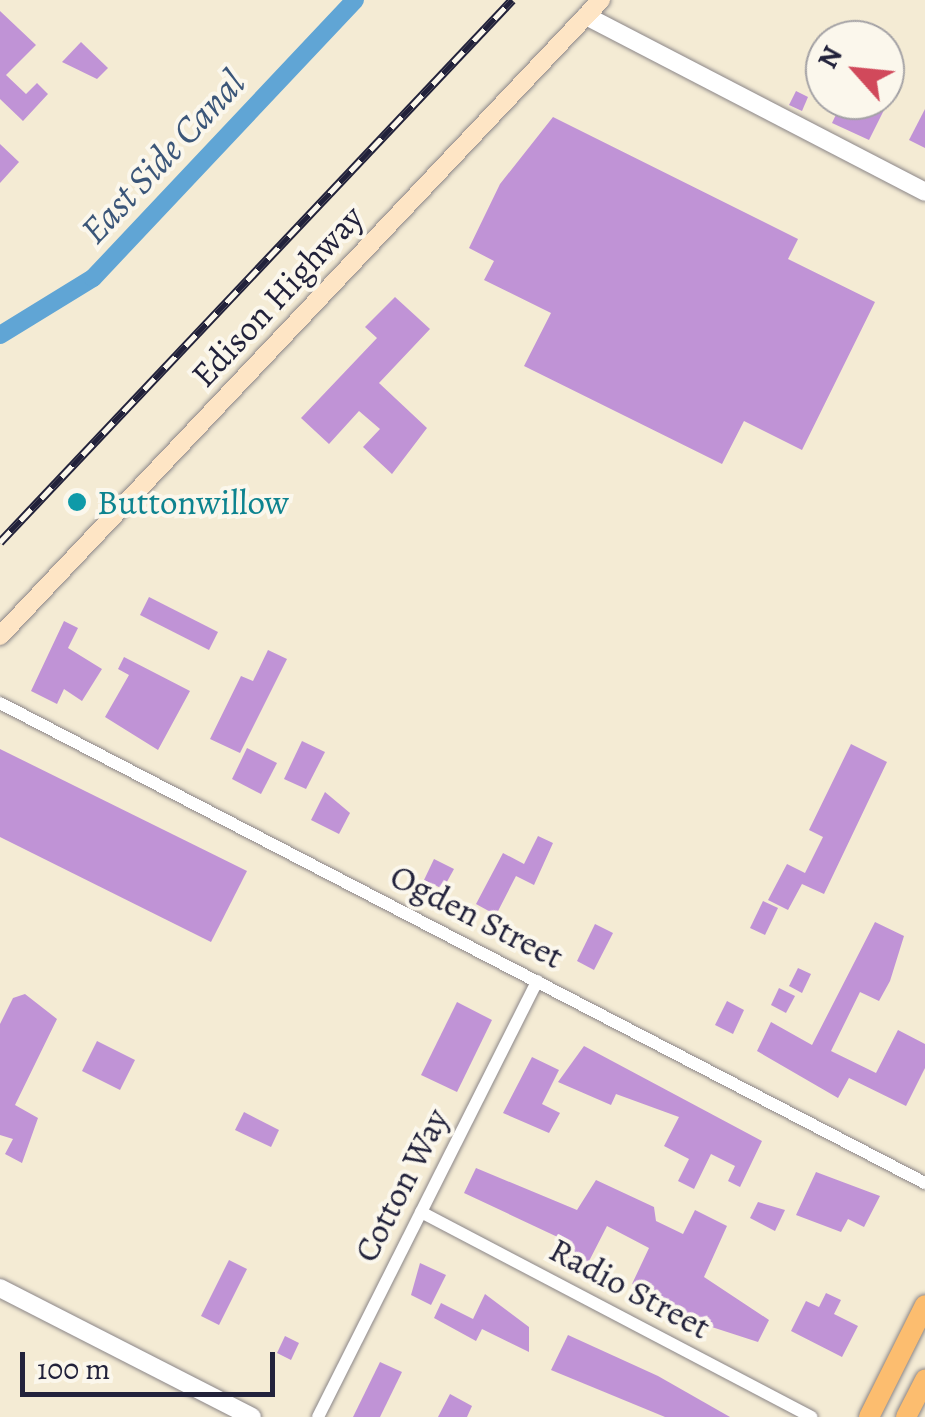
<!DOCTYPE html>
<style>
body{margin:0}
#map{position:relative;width:925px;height:1417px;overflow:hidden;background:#f4ebd4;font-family:Alegreya,serif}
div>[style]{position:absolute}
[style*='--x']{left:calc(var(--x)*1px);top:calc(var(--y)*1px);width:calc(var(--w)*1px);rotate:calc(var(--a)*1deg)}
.canal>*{height:18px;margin:-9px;padding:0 9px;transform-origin:9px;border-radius:9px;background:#60a5d5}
.building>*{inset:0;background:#c093d6}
.roads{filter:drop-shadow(0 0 2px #8b8688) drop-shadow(0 0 2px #8b8688)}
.minor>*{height:12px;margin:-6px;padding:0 6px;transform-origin:6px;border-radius:6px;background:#fff}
.tertiary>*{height:18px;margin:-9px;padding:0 9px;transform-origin:9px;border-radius:9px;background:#fff}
.secondary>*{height:18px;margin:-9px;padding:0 9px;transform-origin:9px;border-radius:9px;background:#fee5c5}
.primary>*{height:20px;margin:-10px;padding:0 10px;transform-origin:10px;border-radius:10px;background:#fcbd6f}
.rail>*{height:9px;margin-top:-4.5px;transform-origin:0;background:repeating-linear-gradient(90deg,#fbf7ec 0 15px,#22223b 0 30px);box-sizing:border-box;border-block:2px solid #22223b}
.dots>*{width:28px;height:28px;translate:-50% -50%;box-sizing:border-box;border:5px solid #fbf7ec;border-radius:50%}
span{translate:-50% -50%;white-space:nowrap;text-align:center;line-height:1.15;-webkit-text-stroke:8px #fbf7ec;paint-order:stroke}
.street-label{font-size:35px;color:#22223b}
.culture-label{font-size:35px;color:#0d838f}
.left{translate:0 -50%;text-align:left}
.water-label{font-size:38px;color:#3b5679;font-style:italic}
.north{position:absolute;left:805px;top:20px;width:100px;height:100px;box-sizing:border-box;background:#fbf7ec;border:2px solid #a4a2a5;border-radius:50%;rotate:297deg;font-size:28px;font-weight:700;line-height:40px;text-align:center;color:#22223b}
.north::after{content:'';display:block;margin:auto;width:35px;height:45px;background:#d1495b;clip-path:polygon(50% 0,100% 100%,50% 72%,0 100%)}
.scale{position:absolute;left:20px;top:1352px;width:255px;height:45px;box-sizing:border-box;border:5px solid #22223b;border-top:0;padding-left:12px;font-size:30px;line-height:35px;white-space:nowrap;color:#22223b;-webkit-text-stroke:8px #fbf7ec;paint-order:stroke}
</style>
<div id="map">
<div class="canal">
<div style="--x:0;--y:335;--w:109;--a:-31.5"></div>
<div style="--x:93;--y:278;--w:382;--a:-46.7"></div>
</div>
<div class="building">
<div style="clip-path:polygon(0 11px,36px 45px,6px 75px,26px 94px,37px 83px,48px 94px,23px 121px,0 99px)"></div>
<div style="clip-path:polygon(81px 42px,108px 68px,97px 79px,62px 62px)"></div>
<div style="clip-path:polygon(796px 91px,808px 97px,802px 111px,789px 105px)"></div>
<div style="clip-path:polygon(843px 100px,889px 100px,869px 140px,832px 123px)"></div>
<div style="clip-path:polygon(925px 109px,925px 148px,909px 140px)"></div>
<div style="clip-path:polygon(553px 117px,798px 239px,788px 259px,875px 302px,802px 450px,744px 421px,722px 464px,524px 366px,551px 313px,484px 280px,494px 261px,469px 248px,500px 184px)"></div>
<div style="clip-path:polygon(0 144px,19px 162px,0 183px)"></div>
<div style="clip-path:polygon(395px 297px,430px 329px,379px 383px,427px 428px,392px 474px,363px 447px,380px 429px,359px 411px,329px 444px,301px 418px,377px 338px,365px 327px)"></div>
<div style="clip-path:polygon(149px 597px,218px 632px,209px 650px,140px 615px)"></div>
<div style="clip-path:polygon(64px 621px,78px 628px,68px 648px,102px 669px,82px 701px,64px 689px,57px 704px,31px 691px)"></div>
<div style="clip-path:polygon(268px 650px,287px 659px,240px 753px,210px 739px,241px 676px,253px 681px)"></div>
<div style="clip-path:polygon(124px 657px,190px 691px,158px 750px,105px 717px,129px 675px,118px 669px)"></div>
<div style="clip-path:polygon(302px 741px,325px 752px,306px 789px,284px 779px)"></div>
<div style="clip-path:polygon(851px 744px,887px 762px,824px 894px,802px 884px,788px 910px,768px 900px,787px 864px,805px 873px,823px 837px,809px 830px)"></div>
<div style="clip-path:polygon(247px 748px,277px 763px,261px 794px,232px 779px)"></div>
<div style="clip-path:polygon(0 749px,247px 871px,211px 942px,0 837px)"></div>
<div style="clip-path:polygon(325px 792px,350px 813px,339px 834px,311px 820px)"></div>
<div style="clip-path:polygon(538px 836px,553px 843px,534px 885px,516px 876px,496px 915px,476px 904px,503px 853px,524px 864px)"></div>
<div style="clip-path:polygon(434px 859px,454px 869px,443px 889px,424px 880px)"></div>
<div style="clip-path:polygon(763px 901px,778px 908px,765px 935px,750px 928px)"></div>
<div style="clip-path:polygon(875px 922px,904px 936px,890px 981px,879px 1001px,860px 992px,831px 1051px,876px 1073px,898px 1030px,925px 1044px,925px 1068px,906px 1106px,849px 1078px,838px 1098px,757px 1051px,771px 1022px,812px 1045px)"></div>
<div style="clip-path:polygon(595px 924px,613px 933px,594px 970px,577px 961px)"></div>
<div style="clip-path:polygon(798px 968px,811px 974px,802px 993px,789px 986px)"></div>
<div style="clip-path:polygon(779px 988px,795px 996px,786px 1013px,771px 1005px)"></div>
<div style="clip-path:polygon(25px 994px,57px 1019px,15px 1105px,38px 1118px,22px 1163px,5px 1154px,13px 1139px,0 1135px,0 1024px,13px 998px)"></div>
<div style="clip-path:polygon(727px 1001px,744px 1010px,733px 1034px,715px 1025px)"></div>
<div style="clip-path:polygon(457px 1002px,492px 1020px,457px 1092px,421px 1075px)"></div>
<div style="clip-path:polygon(97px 1041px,135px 1060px,120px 1090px,82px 1071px)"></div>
<div style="clip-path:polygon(584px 1046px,762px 1141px,740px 1187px,728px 1181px,735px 1166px,711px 1154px,694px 1189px,678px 1181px,689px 1159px,664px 1146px,679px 1117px,616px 1094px,611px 1105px,558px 1082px)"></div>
<div style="clip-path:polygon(532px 1057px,559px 1070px,542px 1104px,560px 1113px,549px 1133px,503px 1113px)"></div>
<div style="clip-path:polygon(244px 1112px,279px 1130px,271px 1147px,235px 1130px)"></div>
<div style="clip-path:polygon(476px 1168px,577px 1210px,596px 1180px,654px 1207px,656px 1221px,683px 1234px,695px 1210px,727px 1226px,704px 1277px,769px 1320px,758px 1342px,684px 1318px,632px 1284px,649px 1248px,607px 1226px,586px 1267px,571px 1260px,559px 1250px,564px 1240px,464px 1193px)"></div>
<div style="clip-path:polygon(816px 1172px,880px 1196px,864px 1227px,848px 1219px,841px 1232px,796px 1215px)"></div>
<div style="clip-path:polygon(758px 1202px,785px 1210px,775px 1231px,750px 1218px)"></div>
<div style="clip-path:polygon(229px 1260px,247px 1269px,219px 1325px,201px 1316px)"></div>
<div style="clip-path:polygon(420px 1263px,446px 1275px,431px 1305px,411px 1295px)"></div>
<div style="clip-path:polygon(826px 1293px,841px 1300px,834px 1314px,858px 1326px,842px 1357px,791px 1331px,806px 1301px,819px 1307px)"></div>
<div style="clip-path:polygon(485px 1294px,529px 1327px,529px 1352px,482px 1329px,476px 1341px,434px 1318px,441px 1303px,473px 1319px)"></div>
<div style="clip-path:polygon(568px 1335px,658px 1376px,730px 1417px,665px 1417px,551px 1370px)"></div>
<div style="clip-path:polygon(285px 1336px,299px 1343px,291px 1360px,277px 1353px)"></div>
<div style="clip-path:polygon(380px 1362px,402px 1372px,380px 1417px,353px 1417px)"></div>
<div style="clip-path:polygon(450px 1394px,472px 1406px,467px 1417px,438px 1417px)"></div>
</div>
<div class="roads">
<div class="minor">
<div style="--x:0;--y:703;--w:1042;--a:27.43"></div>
<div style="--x:421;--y:1212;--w:441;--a:27.7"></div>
<div style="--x:318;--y:1417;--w:488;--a:-63.3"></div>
</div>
<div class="tertiary">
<div style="--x:586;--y:16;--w:382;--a:27.4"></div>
<div style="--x:0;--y:1288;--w:283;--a:27.1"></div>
</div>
<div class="secondary">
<div style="--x:0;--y:636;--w:875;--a:-46.62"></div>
</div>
<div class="primary">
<div style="--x:869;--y:1417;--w:125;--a:-63.4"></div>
<div style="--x:906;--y:1417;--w:42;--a:-62.8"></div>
</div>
</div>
<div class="rail">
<div style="--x:0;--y:542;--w:746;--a:-46.63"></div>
</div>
<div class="dots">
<div style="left:77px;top:502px;background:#0f9aa8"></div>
</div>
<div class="street-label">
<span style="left:277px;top:296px;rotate:-47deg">Edison Highway</span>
<span style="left:477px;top:916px;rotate:27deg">Ogden Street</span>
<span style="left:401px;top:1185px;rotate:-63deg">Cotton Way</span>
<span style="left:630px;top:1288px;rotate:28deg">Radio Street</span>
</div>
<div class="culture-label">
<span class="left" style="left:97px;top:502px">Buttonwillow</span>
</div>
<div class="water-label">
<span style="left:163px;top:157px;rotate:-47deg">East Side Canal</span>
</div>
<div class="north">N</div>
<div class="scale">100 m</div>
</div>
